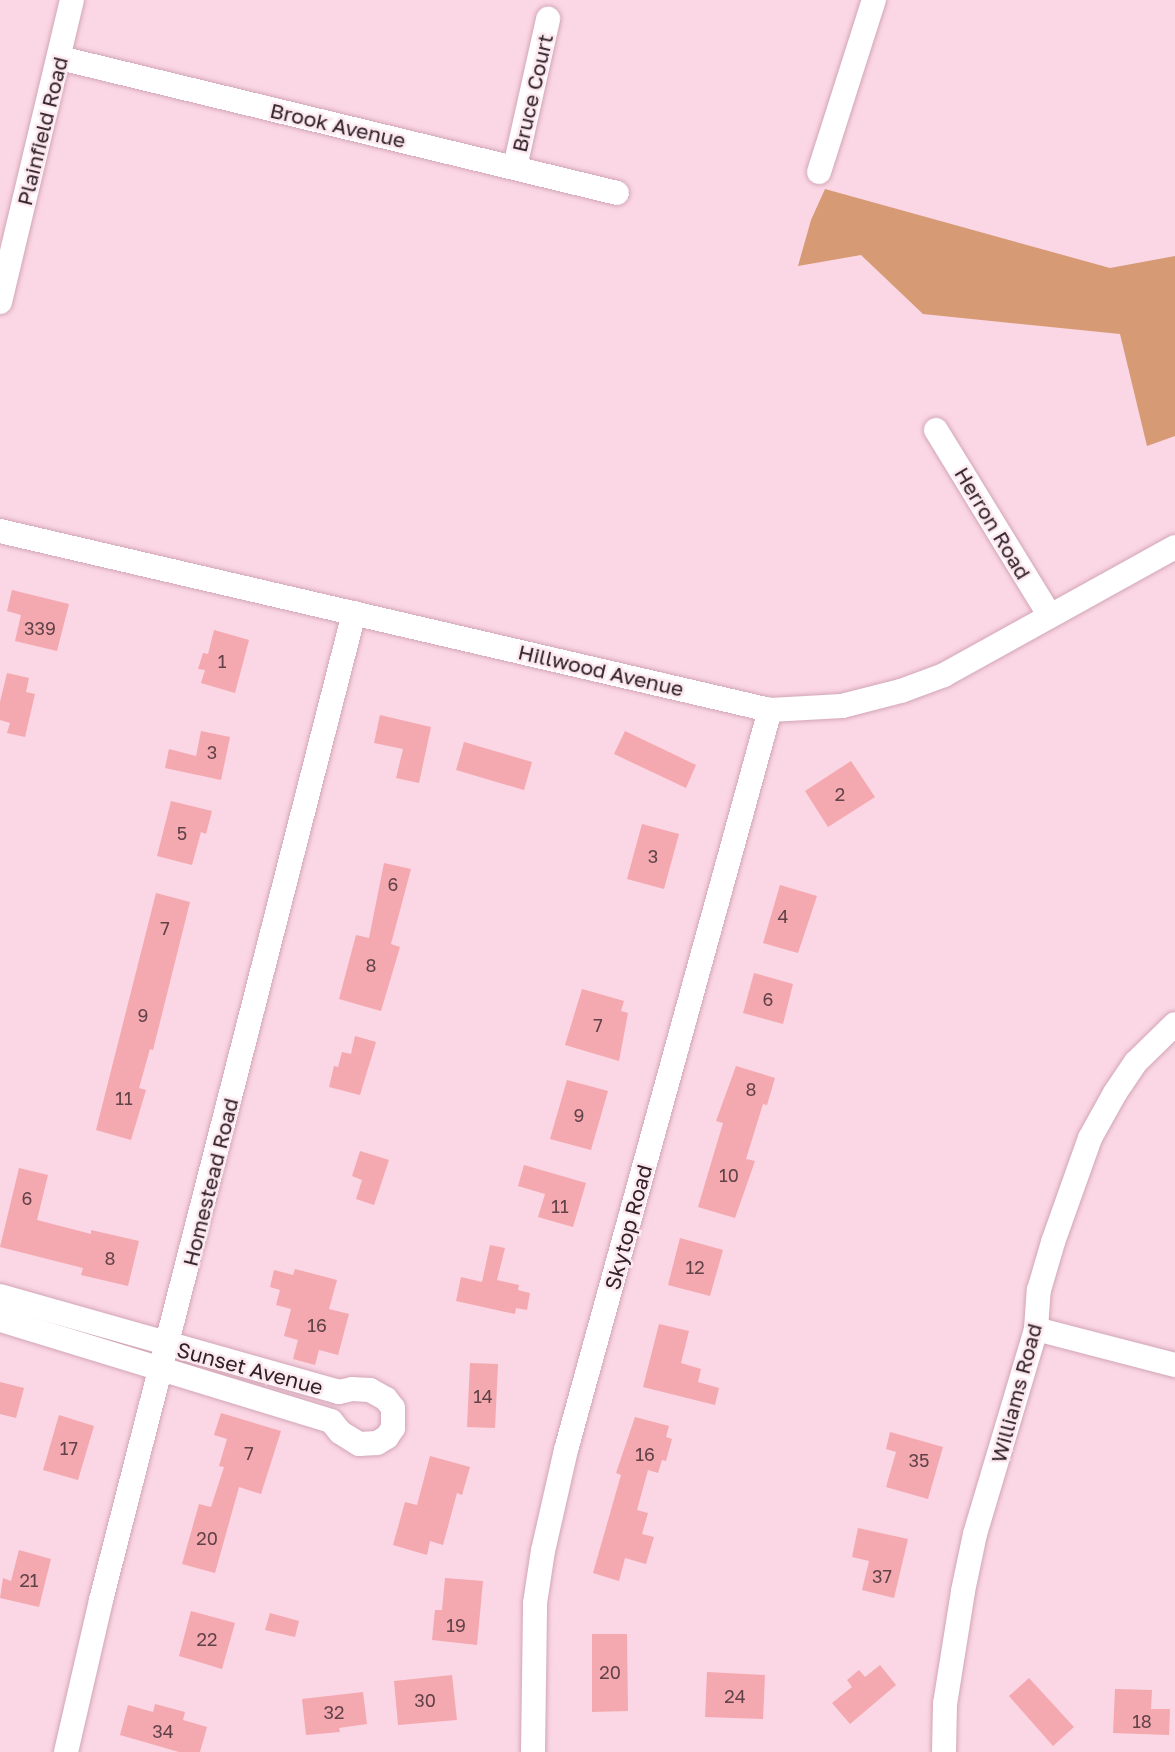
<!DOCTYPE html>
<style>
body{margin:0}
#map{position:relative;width:1175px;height:1752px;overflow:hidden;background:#fbd6e4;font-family:"Golos Text",sans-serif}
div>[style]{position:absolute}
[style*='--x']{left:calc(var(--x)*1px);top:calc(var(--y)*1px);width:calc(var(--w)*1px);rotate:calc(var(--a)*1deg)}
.forest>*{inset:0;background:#d69a75}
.building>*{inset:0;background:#f3a9af}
.roads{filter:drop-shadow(0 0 2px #d2a6b7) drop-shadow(0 0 2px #d2a6b7)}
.minor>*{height:24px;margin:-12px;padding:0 12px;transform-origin:12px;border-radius:12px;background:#fff}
span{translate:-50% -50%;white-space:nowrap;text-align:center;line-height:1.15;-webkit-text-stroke:5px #fce9f0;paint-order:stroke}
.number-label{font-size:18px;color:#624249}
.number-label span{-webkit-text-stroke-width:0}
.street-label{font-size:21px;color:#312027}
</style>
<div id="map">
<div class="forest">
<div style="clip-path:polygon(825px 189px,1110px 268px,1175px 256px,1175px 436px,1147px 446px,1120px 334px,923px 314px,861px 255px,798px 266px,811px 220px)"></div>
</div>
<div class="building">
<div style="clip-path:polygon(12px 590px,69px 604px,57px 651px,15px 641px,21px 615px,7px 611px)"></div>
<div style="clip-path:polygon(214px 630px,249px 640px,235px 693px,201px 683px,205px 670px,198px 669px,203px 653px,208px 654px)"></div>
<div style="clip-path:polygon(7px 673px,29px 678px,26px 692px,35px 694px,25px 737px,7px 733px,10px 723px,0 720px,0 702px)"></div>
<div style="clip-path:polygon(380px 715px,431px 727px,419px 783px,396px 778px,403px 749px,374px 743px)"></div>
<div style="clip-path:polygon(201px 731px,230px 737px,221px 780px,165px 768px,169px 749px,196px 756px)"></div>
<div style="clip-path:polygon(625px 731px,696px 765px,686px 788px,614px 754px)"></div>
<div style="clip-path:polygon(464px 742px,532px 762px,524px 790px,456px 770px)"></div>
<div style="clip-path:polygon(851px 761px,875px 797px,828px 827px,805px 791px)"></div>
<div style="clip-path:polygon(171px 801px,212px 811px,206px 834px,201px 832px,192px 865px,157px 856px)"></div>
<div style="clip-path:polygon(642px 824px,679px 834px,664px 889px,627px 879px)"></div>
<div style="clip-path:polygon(384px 863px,411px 869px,391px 944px,400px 947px,381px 1011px,339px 999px,356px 935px,369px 938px)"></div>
<div style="clip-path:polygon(780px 885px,817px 896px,798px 953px,763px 943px)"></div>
<div style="clip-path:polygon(156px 893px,190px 902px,153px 1050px,150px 1049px,139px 1088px,146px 1090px,131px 1140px,96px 1130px)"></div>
<div style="clip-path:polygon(754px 973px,793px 984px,783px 1024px,743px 1013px)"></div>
<div style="clip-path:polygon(582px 989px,624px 1001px,621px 1011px,628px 1013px,619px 1061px,565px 1045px)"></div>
<div style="clip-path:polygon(355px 1036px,376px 1042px,360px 1095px,329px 1087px,334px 1066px,338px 1067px,342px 1052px,351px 1054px)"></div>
<div style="clip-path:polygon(736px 1066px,775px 1078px,767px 1105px,763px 1104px,746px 1159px,755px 1161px,735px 1218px,698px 1207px,723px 1123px,716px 1121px)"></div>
<div style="clip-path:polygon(567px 1080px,608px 1091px,591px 1150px,550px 1139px)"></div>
<div style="clip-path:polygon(360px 1151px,389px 1160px,374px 1205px,356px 1199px,362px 1180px,352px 1176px)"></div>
<div style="clip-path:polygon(524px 1165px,586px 1183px,573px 1227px,538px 1217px,545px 1194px,518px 1186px)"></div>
<div style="clip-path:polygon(19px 1168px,48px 1175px,37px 1220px,91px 1234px,91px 1230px,139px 1241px,128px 1286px,81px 1275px,83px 1268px,0 1247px)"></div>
<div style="clip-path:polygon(680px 1238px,723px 1250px,710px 1296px,668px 1285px)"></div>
<div style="clip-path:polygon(490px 1245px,505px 1248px,497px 1280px,519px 1285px,518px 1290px,530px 1293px,527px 1310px,516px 1308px,515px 1314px,456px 1301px,461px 1277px,482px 1282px)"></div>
<div style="clip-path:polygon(295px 1269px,337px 1280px,329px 1309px,349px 1314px,338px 1355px,319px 1350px,315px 1365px,293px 1359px,298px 1340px,284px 1336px,291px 1309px,276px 1305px,280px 1290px,270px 1287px,274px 1270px,293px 1275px)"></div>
<div style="clip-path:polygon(659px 1324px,689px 1331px,681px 1363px,701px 1369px,698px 1382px,719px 1388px,715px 1405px,643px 1387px)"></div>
<div style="clip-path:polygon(470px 1363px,498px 1364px,495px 1428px,467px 1427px)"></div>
<div style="clip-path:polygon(0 1382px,24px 1388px,16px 1418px,0 1414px)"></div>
<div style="clip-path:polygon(221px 1413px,281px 1431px,261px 1494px,239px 1487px,215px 1573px,182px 1564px,199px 1504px,211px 1507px,224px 1467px,219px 1466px,227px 1439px,214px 1435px)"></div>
<div style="clip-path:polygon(59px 1415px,94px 1426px,78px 1480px,43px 1470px)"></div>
<div style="clip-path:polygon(635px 1417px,669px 1426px,666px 1437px,672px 1439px,666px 1461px,662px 1460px,658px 1473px,648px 1470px,637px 1510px,648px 1513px,642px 1534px,654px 1537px,646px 1564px,625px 1558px,619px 1581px,593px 1573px,621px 1475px,616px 1473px)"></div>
<div style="clip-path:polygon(890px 1432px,943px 1447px,928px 1499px,886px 1487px,896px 1452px,886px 1449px)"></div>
<div style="clip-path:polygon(430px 1456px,470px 1467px,462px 1495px,457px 1493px,443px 1545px,430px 1541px,427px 1555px,393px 1545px,405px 1502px,417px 1505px)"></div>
<div style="clip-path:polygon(858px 1528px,908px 1539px,894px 1598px,862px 1590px,869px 1561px,852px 1557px)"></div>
<div style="clip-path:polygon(19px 1550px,51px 1559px,39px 1607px,0 1598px,3px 1578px,11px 1581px)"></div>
<div style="clip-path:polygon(445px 1578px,483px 1581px,477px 1645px,432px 1640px,435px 1610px,442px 1610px)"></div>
<div style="clip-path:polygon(191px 1611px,235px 1623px,222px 1669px,179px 1656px)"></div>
<div style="clip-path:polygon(270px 1613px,299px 1621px,295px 1637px,265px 1630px)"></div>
<div style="clip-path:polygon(592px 1634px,627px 1634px,628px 1711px,592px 1712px)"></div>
<div style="clip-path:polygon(880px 1665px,896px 1685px,850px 1724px,832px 1703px,852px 1687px,847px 1680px,859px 1670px,865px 1677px)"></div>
<div style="clip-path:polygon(707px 1672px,765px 1675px,763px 1719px,705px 1717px)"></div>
<div style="clip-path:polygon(452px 1675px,457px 1720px,398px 1725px,394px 1681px)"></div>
<div style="clip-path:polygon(1029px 1678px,1074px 1727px,1053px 1746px,1009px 1696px)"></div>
<div style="clip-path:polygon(1115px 1689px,1152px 1690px,1151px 1709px,1170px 1709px,1169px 1735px,1113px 1733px)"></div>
<div style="clip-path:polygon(363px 1692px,367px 1724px,339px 1728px,340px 1732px,306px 1735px,302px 1699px)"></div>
<div style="clip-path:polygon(155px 1704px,185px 1712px,183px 1720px,207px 1727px,200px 1752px,179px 1752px,120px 1735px,128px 1705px,153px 1712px)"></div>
</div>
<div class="roads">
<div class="minor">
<div style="--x:60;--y:58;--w:573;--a:13.62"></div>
<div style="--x:515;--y:167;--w:152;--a:-77.4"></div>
<div style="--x:819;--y:172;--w:181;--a:-72.3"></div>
<div style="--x:0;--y:302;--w:310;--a:-76.6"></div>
<div style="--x:936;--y:430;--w:218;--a:58.5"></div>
<div style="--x:0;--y:531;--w:791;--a:13.09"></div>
<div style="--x:770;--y:710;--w:72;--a:-3.2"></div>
<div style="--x:842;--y:706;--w:61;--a:-14.3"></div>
<div style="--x:901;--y:691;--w:46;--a:-20.4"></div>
<div style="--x:944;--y:675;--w:264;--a:-29"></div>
<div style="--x:0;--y:1296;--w:352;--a:15.8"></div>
<div style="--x:339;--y:1392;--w:13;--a:-13"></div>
<div style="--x:352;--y:1389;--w:18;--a:3"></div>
<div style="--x:370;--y:1390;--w:18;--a:29"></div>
<div style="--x:386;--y:1399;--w:11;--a:52"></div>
<div style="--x:393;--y:1408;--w:20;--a:90"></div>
<div style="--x:393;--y:1428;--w:11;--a:124"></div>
<div style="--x:387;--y:1437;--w:12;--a:149"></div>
<div style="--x:377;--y:1443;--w:18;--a:177"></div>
<div style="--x:359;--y:1444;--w:22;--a:-148"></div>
<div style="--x:340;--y:1432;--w:14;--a:-129"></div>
<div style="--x:331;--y:1421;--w:346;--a:-163"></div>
<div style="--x:1036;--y:1329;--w:144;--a:14.5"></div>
<div style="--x:66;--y:1752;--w:156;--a:-77"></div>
<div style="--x:101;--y:1600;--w:1019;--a:-75.62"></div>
<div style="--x:533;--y:1752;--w:149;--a:-89.2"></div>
<div style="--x:535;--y:1603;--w:53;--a:-81.3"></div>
<div style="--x:543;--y:1551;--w:104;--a:-77.2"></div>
<div style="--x:566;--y:1450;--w:768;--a:-74.59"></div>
<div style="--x:944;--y:1752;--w:48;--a:-88.8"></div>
<div style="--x:945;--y:1704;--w:114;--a:-80.9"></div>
<div style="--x:963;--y:1591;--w:58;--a:-78.1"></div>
<div style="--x:975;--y:1534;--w:214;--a:-73.4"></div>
<div style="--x:1036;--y:1329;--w:39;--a:-86"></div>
<div style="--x:1039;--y:1290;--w:50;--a:-73.7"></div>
<div style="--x:1053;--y:1242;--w:110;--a:-70.4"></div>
<div style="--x:1090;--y:1138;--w:51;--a:-60.9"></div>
<div style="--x:1115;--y:1093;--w:37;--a:-56"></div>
<div style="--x:1136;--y:1062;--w:54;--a:-44.3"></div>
</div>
</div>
<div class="number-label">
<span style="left:40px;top:628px">339</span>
<span style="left:222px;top:661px">1</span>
<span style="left:212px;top:752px">3</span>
<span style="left:840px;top:794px">2</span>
<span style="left:182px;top:833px">5</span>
<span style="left:653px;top:856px">3</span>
<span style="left:393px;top:884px">6</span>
<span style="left:783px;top:916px">4</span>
<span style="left:165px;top:928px">7</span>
<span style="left:371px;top:965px">8</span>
<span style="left:768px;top:999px">6</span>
<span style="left:143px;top:1015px">9</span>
<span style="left:598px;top:1025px">7</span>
<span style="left:751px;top:1089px">8</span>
<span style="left:124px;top:1098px">11</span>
<span style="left:579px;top:1115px">9</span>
<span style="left:729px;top:1175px">10</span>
<span style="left:27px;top:1198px">6</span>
<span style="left:560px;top:1206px">11</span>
<span style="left:110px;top:1258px">8</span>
<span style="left:695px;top:1267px">12</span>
<span style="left:317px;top:1325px">16</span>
<span style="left:483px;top:1396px">14</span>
<span style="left:69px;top:1448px">17</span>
<span style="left:249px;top:1453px">7</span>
<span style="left:645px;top:1454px">16</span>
<span style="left:919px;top:1460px">35</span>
<span style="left:207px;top:1538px">20</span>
<span style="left:882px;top:1576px">37</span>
<span style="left:29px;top:1580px">21</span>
<span style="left:456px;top:1625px">19</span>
<span style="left:207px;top:1639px">22</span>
<span style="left:610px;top:1672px">20</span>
<span style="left:735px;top:1696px">24</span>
<span style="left:425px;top:1700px">30</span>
<span style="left:334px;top:1712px">32</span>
<span style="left:1142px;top:1721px">18</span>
<span style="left:163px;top:1731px">34</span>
</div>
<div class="street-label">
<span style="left:532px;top:93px;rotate:-77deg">Bruce Court</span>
<span style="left:338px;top:125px;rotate:13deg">Brook Avenue</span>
<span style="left:42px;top:131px;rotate:-76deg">Plainfield Road</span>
<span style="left:993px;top:523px;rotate:59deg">Herron Road</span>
<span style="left:601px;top:670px;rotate:13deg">Hillwood Avenue</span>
<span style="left:210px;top:1182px;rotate:-76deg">Homestead Road</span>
<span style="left:628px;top:1227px;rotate:-75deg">Skytop Road</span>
<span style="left:250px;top:1368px;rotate:15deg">Sunset Avenue</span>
<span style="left:1016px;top:1393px;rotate:-75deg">Williams Road</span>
</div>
</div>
